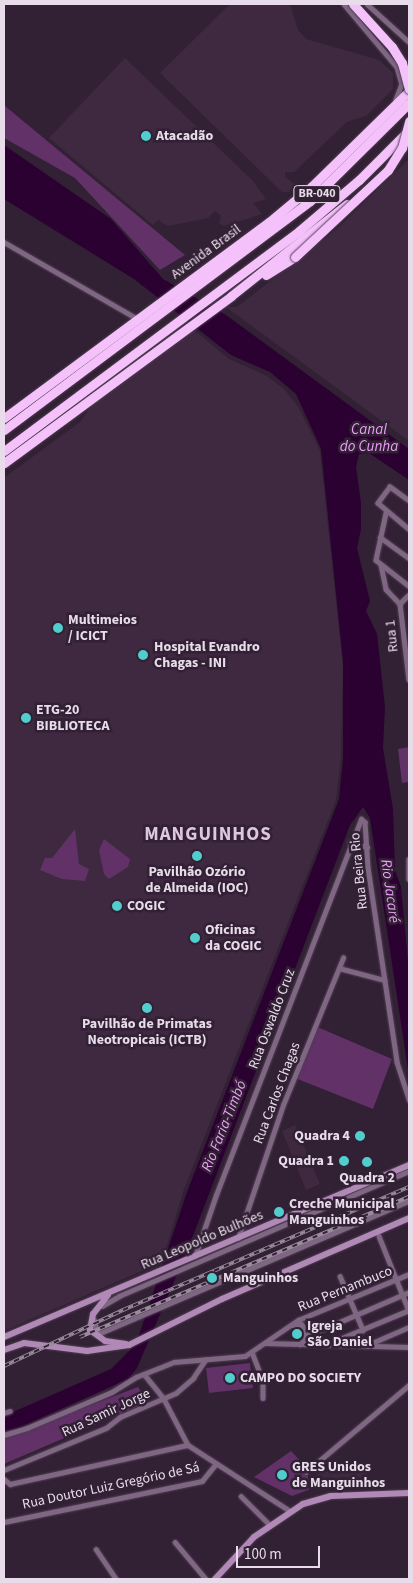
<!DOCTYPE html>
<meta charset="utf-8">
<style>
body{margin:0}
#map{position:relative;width:413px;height:1583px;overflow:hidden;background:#322034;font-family:"Source Sans 3",sans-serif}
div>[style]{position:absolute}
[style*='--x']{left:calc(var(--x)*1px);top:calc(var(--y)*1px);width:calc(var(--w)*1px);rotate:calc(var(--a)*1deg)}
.built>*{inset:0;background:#3e2941}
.green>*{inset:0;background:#613168}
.water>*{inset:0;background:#2b0131}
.roads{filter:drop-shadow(0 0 1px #4f3e51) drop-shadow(0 0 1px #4f3e51)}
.street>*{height:4.5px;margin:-2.25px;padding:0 2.25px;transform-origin:2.25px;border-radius:2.25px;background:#7f6683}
.secondary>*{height:6px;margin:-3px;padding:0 3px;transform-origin:3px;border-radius:3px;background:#b189b7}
.highway>*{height:9px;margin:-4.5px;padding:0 4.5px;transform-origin:4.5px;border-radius:4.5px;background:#f4c1fb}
.rail>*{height:4px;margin-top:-2px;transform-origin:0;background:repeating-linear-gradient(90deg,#322034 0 5.5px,#9a8b9c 0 11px);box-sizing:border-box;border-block:1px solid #9a8b9c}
.bridges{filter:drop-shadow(0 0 1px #4f3e51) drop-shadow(0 0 1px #4f3e51)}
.highway-bridge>*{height:9px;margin:-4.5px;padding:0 4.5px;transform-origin:4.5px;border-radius:4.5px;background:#f4c1fb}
.dots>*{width:14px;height:14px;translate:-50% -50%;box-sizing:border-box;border:2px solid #322034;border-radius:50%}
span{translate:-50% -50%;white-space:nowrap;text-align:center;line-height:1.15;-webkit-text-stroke:5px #322034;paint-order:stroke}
.shield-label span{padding:1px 4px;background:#322034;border:1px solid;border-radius:4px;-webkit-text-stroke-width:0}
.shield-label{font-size:12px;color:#e8dcea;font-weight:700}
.poi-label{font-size:14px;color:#e8dcea;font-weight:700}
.left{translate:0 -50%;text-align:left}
.right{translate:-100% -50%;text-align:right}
.street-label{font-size:14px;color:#e8dcea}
.water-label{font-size:15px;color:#ee9ff9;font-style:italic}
.district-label{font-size:19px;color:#ddc6e0;font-weight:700;letter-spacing:1px}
.frame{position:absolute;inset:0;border:5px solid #e8dcea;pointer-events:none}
.scale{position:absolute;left:236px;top:1546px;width:84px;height:22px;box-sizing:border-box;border:2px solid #e8dcea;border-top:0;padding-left:6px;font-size:15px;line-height:18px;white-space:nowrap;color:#e8dcea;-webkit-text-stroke:4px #322034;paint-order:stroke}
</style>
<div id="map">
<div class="built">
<div style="clip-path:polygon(230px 4px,290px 4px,298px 30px,306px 39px,379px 60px,393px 73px,393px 89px,366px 116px,347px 122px,294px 172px,285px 172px,285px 177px,294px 184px,289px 192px,282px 192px,160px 73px)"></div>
<div style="clip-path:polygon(125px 58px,253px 181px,266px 199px,253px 203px,262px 214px,224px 226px,219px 223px,221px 216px,215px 211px,208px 218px,168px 226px,158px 220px,153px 225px,49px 138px)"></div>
<div style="clip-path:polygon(409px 159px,409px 441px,226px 307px,237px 307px,337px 229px)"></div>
<div style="clip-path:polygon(193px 329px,229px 359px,267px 376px,285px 390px,299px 408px,320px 451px,343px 667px,341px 758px,336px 800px,183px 1192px,162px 1262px,4px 1331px,4px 478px,80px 422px,94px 402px)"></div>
<div style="clip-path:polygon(295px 1125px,320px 1184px,306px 1190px,282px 1131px)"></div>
<div style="clip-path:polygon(368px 1468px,369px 1483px,314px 1489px,314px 1478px,320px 1472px)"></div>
</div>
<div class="green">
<div style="clip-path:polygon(4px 105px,5px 106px,185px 255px,160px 270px,75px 178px,4px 138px)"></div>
<div style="clip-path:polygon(409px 747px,409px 782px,402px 783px,398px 749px)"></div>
<div style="clip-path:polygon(75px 829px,79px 864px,89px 869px,85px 881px,62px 879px,40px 870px,45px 858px,52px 858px)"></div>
<div style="clip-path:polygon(104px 839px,130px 859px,128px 867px,109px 879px,104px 874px,99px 850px)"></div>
<div style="clip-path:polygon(315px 1026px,392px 1059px,373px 1109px,295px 1078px)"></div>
<div style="clip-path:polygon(250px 1363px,253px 1388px,209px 1393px,206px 1368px)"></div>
<div style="clip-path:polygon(138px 1387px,148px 1402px,4px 1464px,4px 1438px)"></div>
<div style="clip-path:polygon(291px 1451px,305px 1466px,311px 1489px,292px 1496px,254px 1477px)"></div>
</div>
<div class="water">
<div style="clip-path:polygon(4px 145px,111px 219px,163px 279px,226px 315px,409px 449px,409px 480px,369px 453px,359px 454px,356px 467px,361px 503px,361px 529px,357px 548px,370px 601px,366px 611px,377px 634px,385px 707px,383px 748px,393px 809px,395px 870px,401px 887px,409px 972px,409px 1076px,370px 818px,363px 807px,350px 825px,188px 1249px,137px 1368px,128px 1379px,19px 1428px,4px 1431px,4px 1416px,111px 1369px,136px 1344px,187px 1192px,339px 799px,343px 759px,343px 661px,321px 449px,296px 394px,270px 372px,231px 355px,134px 279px,4px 199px)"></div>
</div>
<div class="roads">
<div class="street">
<div style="--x:344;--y:4;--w:82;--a:49.9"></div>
<div style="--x:397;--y:67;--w:18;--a:74"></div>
<div style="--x:402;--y:84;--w:17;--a:111"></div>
<div style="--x:367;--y:4;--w:57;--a:42.1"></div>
<div style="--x:4;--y:242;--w:155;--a:29.9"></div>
<div style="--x:409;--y:501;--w:24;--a:-144"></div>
<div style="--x:390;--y:487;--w:20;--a:127"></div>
<div style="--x:378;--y:503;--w:40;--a:40"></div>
<div style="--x:386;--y:513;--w:48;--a:102"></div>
<div style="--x:376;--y:560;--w:42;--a:38.2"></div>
<div style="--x:380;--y:537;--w:36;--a:36"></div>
<div style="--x:381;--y:565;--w:25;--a:78"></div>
<div style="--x:386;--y:589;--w:21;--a:47"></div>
<div style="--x:409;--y:595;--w:13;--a:135"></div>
<div style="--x:400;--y:604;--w:76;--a:83.2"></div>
<div style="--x:350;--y:842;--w:18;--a:16"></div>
<div style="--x:409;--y:859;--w:20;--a:90"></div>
<div style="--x:339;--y:968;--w:47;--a:14.9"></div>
<div style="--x:379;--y:1236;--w:81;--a:68.2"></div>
<div style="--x:238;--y:1238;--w:140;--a:-71.3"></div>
<div style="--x:283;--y:1105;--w:159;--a:-67.8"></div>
<div style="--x:195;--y:1256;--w:65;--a:-71"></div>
<div style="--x:216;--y:1195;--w:403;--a:-68.9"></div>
<div style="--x:361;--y:819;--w:5;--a:37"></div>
<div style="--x:365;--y:822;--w:45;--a:86.2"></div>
<div style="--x:368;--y:867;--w:197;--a:81.5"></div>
<div style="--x:397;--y:1062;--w:40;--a:72"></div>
<div style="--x:340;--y:1276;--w:59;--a:66.9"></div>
<div style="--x:102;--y:1306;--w:20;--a:-30"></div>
<div style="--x:119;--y:1296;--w:316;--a:-23.3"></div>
<div style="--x:94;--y:1319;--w:16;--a:75"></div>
<div style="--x:98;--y:1334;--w:338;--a:-23.2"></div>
<div style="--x:292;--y:1325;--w:9;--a:-6"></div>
<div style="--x:301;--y:1324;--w:7;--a:45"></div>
<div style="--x:306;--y:1329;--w:10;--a:90"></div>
<div style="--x:306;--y:1339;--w:8;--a:135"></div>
<div style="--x:307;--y:1336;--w:111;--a:-23.3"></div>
<div style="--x:265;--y:1343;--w:144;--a:1.6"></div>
<div style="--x:325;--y:1345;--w:91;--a:-22.6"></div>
<div style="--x:365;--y:1346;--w:48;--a:-23.4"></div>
<div style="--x:252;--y:1352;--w:30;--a:69"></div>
<div style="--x:263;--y:1380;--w:18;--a:90"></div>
<div style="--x:144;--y:1374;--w:32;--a:51"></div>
<div style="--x:164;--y:1399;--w:52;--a:62.4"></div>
<div style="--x:188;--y:1445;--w:121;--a:32.9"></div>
<div style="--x:4;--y:1413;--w:6;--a:-18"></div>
<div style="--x:4;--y:1435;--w:24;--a:-17"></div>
<div style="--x:27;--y:1428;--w:92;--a:-23"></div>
<div style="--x:112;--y:1392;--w:28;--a:-32"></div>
<div style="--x:136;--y:1377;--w:41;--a:-21.5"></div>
<div style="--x:174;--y:1362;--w:71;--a:-4.8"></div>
<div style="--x:245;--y:1356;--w:64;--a:-34.2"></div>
<div style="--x:298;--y:1320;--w:120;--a:-22.5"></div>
<div style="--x:4;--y:1470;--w:110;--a:-22.4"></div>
<div style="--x:106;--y:1428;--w:18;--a:-38"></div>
<div style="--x:120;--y:1417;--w:61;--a:-23.2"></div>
<div style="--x:176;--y:1393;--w:23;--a:-41"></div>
<div style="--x:193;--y:1378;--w:22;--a:-56"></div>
<div style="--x:306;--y:1472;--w:135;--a:-40.2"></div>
<div style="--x:4;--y:1479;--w:8;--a:40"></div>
<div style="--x:10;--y:1484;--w:182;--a:-12.4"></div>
<div style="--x:241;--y:1496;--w:40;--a:45"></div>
<div style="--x:4;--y:1522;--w:202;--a:-11.7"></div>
<div style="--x:202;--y:1481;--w:22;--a:-51"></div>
<div style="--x:175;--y:1542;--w:48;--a:50"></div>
<div style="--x:96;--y:1549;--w:36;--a:56"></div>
</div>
<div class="secondary">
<div style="--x:108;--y:1295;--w:24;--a:128"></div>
<div style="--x:93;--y:1314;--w:16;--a:101"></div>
<div style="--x:90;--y:1330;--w:19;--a:36"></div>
<div style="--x:105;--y:1341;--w:21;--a:8"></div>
<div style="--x:4;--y:1337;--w:440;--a:-23"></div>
<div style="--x:4;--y:1350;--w:21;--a:-19"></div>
<div style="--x:24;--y:1343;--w:64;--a:7.2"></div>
<div style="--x:87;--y:1351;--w:42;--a:-8.1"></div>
<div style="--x:129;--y:1345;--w:104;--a:-26.3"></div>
<div style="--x:222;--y:1299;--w:204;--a:-23.4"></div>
<div style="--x:215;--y:1579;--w:57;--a:-47.1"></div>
<div style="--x:254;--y:1537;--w:59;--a:-34"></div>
<div style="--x:303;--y:1504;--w:29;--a:-16"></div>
<div style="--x:331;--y:1496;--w:78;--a:-2.2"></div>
</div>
<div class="highway">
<div style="--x:266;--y:275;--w:34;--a:-32"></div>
<div style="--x:4;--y:418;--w:330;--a:-36.5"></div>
<div style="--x:269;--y:222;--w:55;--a:-39.8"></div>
<div style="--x:311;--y:187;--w:137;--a:-44.4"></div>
<div style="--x:4;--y:430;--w:382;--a:-36.8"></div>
<div style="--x:310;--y:201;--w:139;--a:-44.7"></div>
<div style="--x:4;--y:451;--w:368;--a:-36.7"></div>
<div style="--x:299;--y:231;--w:79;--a:-40.4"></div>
<div style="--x:359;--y:180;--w:71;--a:-45"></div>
<div style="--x:4;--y:463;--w:282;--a:-36.3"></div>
<div style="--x:231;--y:296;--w:148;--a:-38.4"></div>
</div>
</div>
<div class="rail">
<div style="--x:80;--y:1337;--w:358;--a:-23.1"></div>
<div style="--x:4;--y:1366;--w:132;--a:-25.2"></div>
<div style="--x:123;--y:1310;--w:311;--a:-23.3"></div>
</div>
<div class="bridges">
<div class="highway-bridge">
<div style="--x:353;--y:4;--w:58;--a:47.8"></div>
<div style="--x:392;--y:47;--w:19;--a:58"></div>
<div style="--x:402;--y:63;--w:27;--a:75"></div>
<div style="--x:295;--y:257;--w:127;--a:-43.1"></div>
<div style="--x:388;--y:170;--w:26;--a:-58"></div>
<div style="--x:402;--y:148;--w:28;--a:-75"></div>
</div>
</div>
<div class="dots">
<div style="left:146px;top:136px;background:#52cdce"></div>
<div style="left:58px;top:628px;background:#52cdce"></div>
<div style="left:143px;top:655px;background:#52cdce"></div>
<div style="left:26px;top:718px;background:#52cdce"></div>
<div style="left:197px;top:856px;background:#52cdce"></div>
<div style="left:117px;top:906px;background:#52cdce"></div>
<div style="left:195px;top:938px;background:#52cdce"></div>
<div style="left:147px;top:1008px;background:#52cdce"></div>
<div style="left:360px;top:1136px;background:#52cdce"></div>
<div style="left:344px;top:1161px;background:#52cdce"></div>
<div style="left:367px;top:1162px;background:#52cdce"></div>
<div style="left:279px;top:1212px;background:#52cdce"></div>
<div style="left:212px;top:1278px;background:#52cdce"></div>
<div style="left:297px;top:1334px;background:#52cdce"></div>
<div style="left:230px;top:1378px;background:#52cdce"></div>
<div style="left:282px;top:1475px;background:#52cdce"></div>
</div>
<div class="shield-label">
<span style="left:317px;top:194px">BR-040</span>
</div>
<div class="poi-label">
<span class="left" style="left:156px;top:136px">Atacadão</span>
<span class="left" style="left:68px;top:628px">Multimeios<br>/ ICICT</span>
<span class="left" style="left:154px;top:655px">Hospital Evandro<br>Chagas - INI</span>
<span class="left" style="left:36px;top:718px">ETG-20<br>BIBLIOTECA</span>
<span style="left:197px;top:880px">Pavilhão Ozório<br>de Almeida (IOC)</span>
<span class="left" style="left:127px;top:906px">COGIC</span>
<span class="left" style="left:205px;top:938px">Oficinas<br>da COGIC</span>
<span style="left:147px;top:1032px">Pavilhão de Primatas<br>Neotropicais (ICTB)</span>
<span class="right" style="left:350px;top:1136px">Quadra 4</span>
<span class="right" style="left:334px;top:1161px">Quadra 1</span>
<span style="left:367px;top:1178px">Quadra 2</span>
<span class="left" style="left:289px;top:1212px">Creche Municipal<br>Manguinhos</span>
<span class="left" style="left:223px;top:1278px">Manguinhos</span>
<span class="left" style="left:307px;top:1334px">Igreja<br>São Daniel</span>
<span class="left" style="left:240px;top:1378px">CAMPO DO SOCIETY</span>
<span class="left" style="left:292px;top:1475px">GRES Unidos<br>de Manguinhos</span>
</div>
<div class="street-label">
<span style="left:206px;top:252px;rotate:-36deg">Avenida Brasil</span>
<span style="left:392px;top:636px;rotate:-96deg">Rua 1</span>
<span style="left:359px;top:871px;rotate:-96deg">Rua Beira Rio</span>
<span style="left:272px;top:1019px;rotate:-69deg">Rua Oswaldo Cruz</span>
<span style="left:277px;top:1093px;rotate:-69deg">Rua Carlos Chagas</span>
<span style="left:202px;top:1240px;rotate:-23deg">Rua Leopoldo Bulhões</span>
<span style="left:345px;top:1289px;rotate:-22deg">Rua Pernambuco</span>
<span style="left:106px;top:1413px;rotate:-25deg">Rua Samir Jorge</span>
<span style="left:111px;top:1486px;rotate:-12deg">Rua Doutor Luiz Gregório de Sá</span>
</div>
<div class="water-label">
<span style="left:369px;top:438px">Canal<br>do Cunha</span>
<span style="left:390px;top:891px;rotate:82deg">Rio Jacaré</span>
<span style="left:224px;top:1126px;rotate:-68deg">Rio Faria-Timbó</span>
</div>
<div class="district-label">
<span style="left:208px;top:835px">MANGUINHOS</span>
</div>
<div class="frame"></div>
<div class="scale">100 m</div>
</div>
